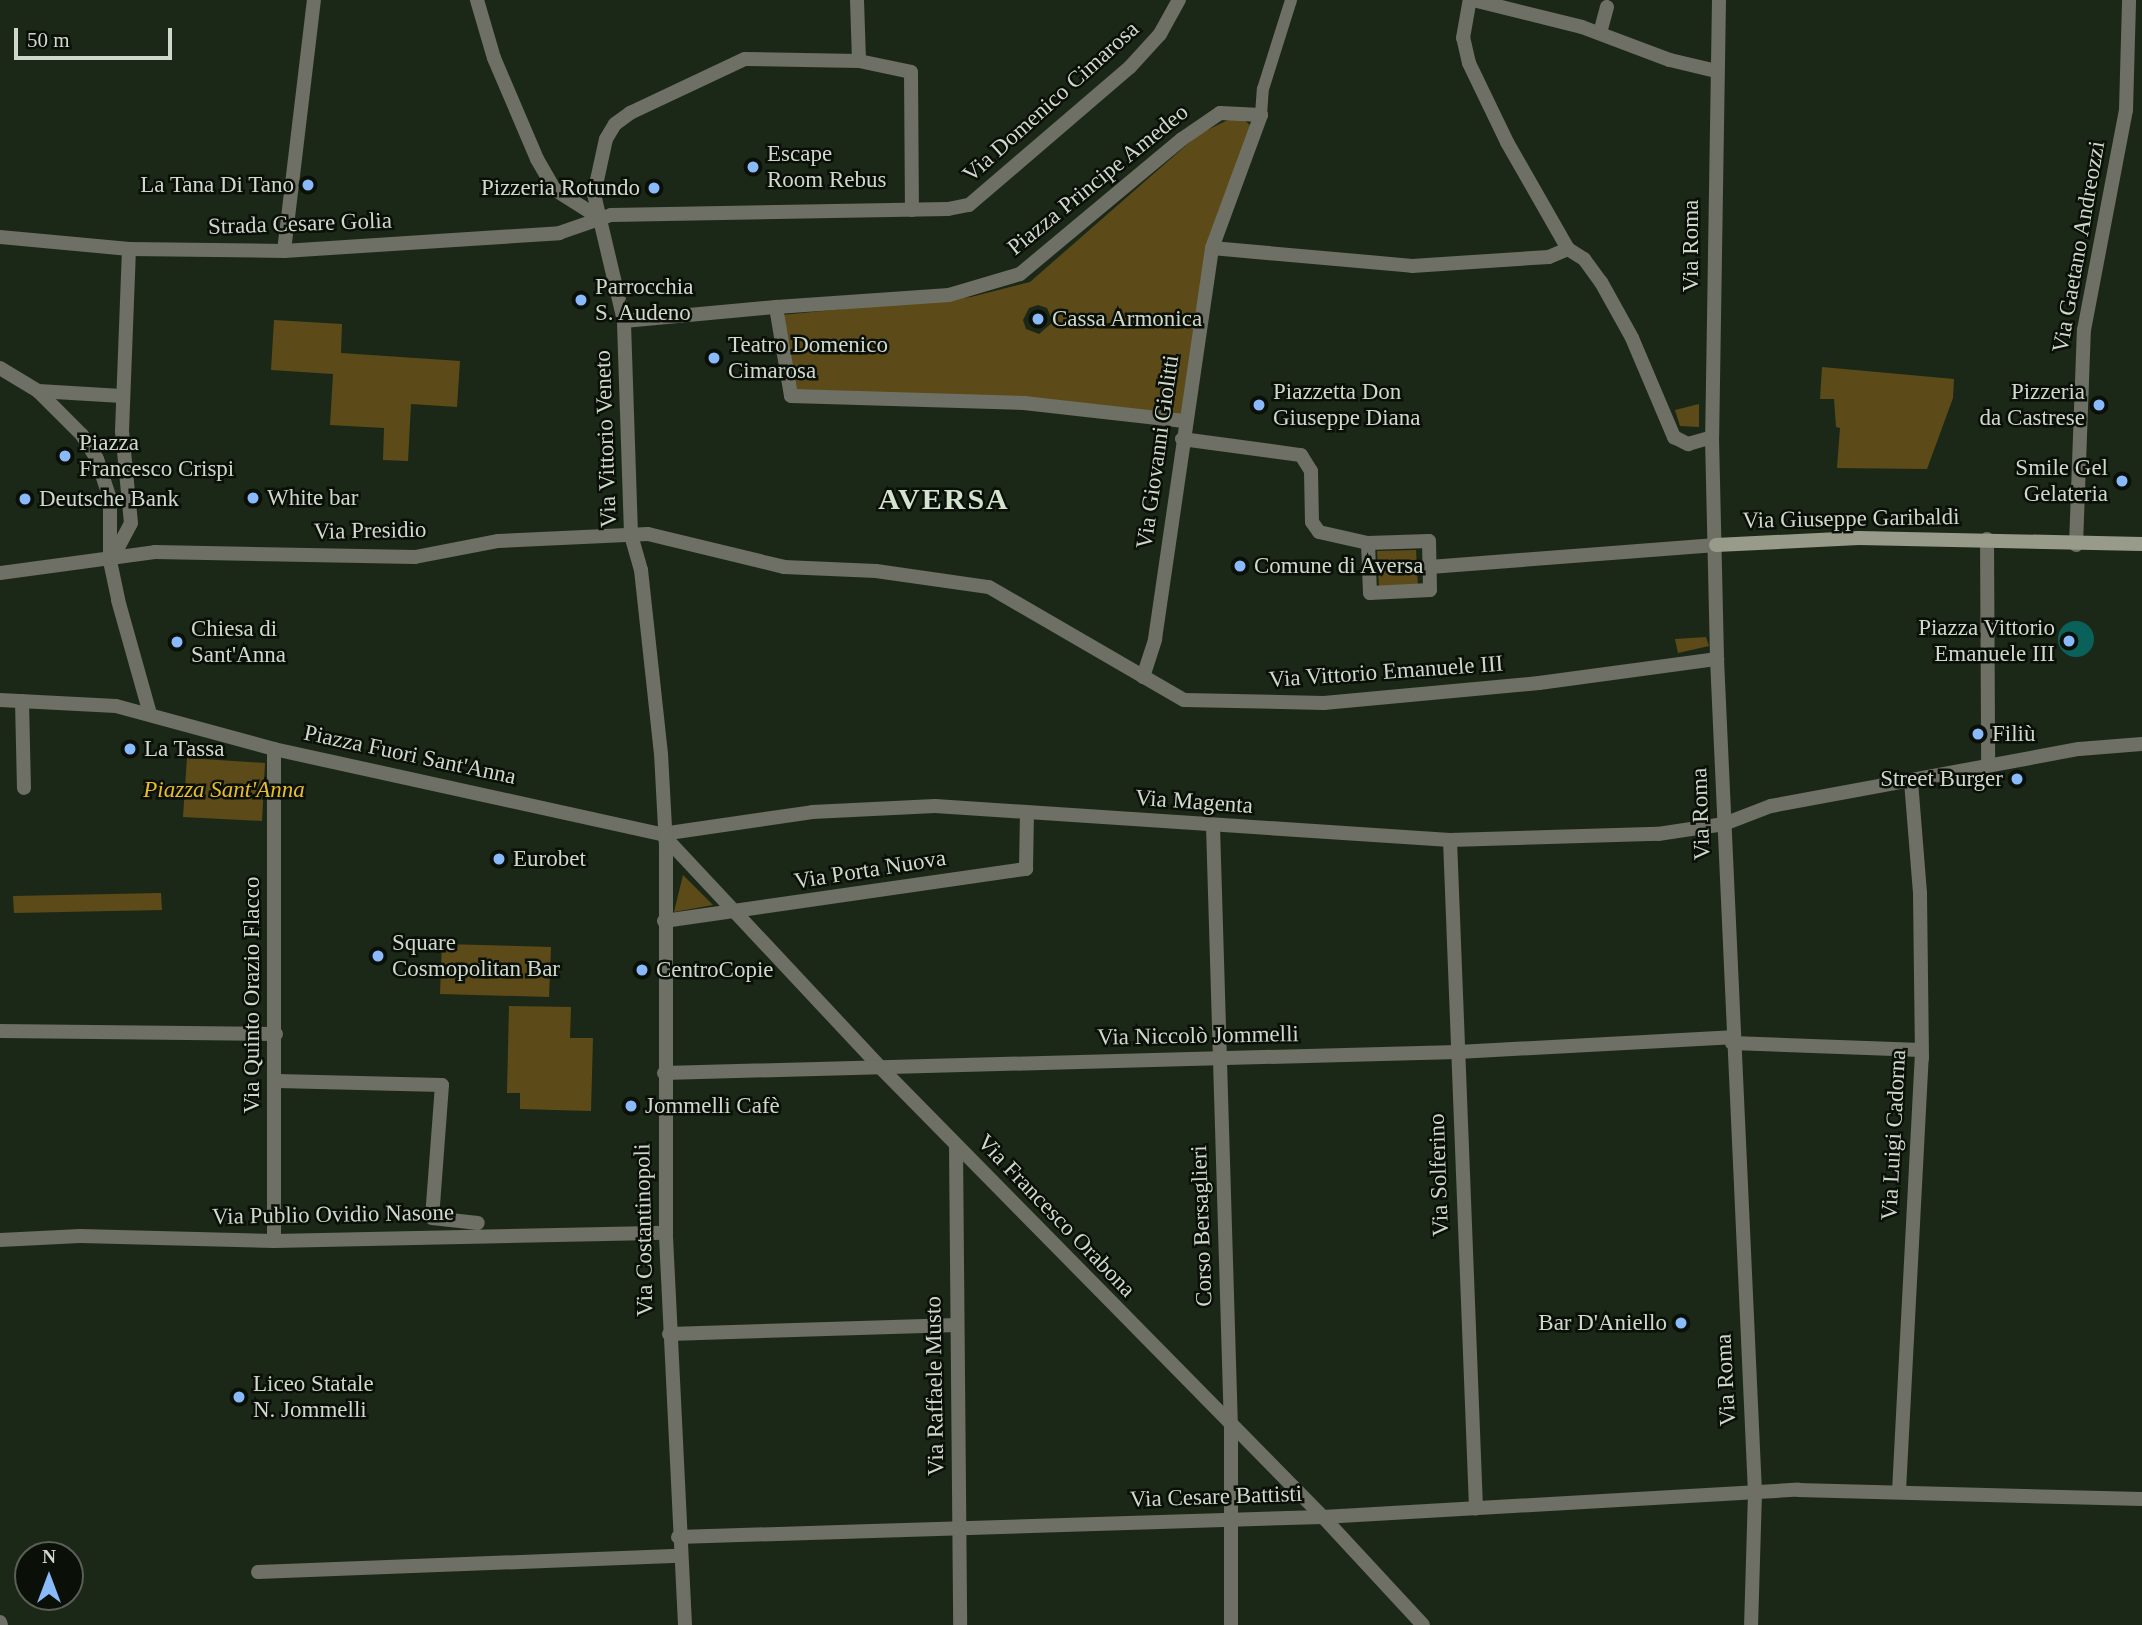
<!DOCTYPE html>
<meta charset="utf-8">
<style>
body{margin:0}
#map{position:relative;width:2142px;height:1625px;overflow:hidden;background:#1c2817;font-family:"Times New Roman",serif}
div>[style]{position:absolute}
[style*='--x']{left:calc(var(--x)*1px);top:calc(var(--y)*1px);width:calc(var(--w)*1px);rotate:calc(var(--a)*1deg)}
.green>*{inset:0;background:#5c4b18}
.water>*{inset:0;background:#0a6159}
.round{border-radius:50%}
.pedestrian>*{height:12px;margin:-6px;padding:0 6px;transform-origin:6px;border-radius:6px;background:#6e6f65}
.minor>*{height:14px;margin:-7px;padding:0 7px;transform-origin:7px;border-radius:7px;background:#6e6f65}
.tertiary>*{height:14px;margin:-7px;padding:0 7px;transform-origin:7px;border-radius:7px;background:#6e6f65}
.secondary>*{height:14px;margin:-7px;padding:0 7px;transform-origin:7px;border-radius:7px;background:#989a8a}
.dots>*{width:19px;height:19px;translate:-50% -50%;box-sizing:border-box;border:4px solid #0a0f08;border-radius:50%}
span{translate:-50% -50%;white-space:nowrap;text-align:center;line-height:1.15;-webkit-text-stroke:5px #0a0f08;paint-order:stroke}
.street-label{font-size:23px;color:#d0d8cd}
.poi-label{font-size:23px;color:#d0d8cd}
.left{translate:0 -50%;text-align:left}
.right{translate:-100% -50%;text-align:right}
.park-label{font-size:23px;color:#eabd2c;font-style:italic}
.district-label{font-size:30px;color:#d3e3cd;font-weight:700;letter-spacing:2px}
.north{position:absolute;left:14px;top:1541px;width:70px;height:70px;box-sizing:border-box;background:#0a0f08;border:2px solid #595f57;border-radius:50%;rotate:0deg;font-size:19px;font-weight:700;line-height:28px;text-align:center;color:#d0d8cd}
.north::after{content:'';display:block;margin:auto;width:24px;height:32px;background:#89bafc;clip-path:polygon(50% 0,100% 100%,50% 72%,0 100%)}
.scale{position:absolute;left:14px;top:28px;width:158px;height:32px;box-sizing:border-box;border:4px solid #d0d8cd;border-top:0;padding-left:9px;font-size:21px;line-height:24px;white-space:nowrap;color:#d0d8cd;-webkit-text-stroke:5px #0a0f08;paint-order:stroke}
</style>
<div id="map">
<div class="green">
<div style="clip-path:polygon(evenodd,1243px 119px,1250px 125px,1235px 166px,1182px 417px,793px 393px,781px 315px,971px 297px,1030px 282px,1199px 134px,1228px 120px,1243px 119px,1038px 305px,1047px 308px,1053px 322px,1039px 334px,1026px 329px,1023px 320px,1029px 308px,1038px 305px)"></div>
<div style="clip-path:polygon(274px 320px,342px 324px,341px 353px,460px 361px,457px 407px,411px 404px,408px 461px,383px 460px,384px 428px,330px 425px,333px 374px,271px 370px)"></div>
<div style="clip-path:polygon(1822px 367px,1954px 379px,1953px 398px,1927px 469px,1837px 468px,1840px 428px,1836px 427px,1834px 399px,1820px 399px)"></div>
<div style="clip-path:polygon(1699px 404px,1699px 427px,1680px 426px,1675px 410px)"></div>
<div style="clip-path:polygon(1416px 550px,1418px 587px,1379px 588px,1377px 551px)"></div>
<div style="clip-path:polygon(1706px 637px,1709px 646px,1678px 653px,1675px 639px)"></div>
<div style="clip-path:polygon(187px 758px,265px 763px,262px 821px,183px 817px)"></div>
<div style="clip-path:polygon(683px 875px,713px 905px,674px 912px)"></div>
<div style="clip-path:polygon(161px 893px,162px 910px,14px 913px,13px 896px)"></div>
<div style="clip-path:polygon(442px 944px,551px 947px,549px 997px,440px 994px)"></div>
<div style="clip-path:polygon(509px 1006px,571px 1007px,570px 1038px,593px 1038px,591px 1111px,520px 1109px,520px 1093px,507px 1093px)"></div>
</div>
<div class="water">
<div class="round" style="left:2058px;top:621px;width:36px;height:36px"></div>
</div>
<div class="pedestrian">
<div style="--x:1261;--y:115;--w:26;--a:-86"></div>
<div style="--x:1263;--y:89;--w:93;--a:-72.5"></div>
</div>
<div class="minor">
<div style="--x:477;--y:0;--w:60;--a:73.7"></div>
<div style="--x:494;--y:58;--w:110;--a:66.9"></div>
<div style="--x:537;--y:159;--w:34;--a:60"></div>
<div style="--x:554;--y:189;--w:52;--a:32.5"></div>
<div style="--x:857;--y:0;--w:61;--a:88.1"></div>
<div style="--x:1473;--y:0;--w:112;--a:13.9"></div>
<div style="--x:1582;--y:27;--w:94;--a:20.6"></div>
<div style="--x:1670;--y:60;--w:47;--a:13.4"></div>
<div style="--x:1600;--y:33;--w:27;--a:-75"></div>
<div style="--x:0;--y:237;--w:130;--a:5.3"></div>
<div style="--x:129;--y:249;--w:155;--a:0.7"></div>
<div style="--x:284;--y:251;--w:276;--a:-3.7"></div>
<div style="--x:559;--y:233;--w:55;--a:-19.1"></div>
<div style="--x:611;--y:215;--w:337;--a:-1"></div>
<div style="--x:948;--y:209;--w:21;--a:-11"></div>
<div style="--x:969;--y:205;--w:212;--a:-40.6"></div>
<div style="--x:1130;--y:67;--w:45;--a:-47.7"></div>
<div style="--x:1160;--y:34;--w:39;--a:-61"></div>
<div style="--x:1212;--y:248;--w:201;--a:5.1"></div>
<div style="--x:1412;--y:266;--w:137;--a:-3.8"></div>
<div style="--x:1549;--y:257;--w:21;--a:-23"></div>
<div style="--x:1568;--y:249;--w:123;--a:-119.7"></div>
<div style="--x:1507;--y:142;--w:88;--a:-115.7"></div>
<div style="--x:1469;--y:63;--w:26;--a:-103"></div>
<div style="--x:1463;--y:38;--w:39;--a:-80"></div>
<div style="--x:1568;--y:249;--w:19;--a:32"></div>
<div style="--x:1584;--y:259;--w:29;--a:54"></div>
<div style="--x:1601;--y:282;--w:64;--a:61"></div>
<div style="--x:1632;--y:338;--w:108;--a:67"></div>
<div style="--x:1674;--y:437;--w:16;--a:27"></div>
<div style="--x:1688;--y:444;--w:25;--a:-16"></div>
<div style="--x:284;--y:251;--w:253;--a:-83.2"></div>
<div style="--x:624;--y:321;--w:153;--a:-5.3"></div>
<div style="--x:0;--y:368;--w:44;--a:31.2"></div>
<div style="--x:38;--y:391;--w:62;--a:45"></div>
<div style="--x:82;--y:435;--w:28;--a:58"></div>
<div style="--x:97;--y:459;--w:42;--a:72"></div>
<div style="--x:110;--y:499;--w:62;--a:90"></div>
<div style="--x:110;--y:561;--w:40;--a:78"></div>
<div style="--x:118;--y:600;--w:118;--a:74.3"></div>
<div style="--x:38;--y:391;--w:84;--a:3.4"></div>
<div style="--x:1182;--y:439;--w:120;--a:7.7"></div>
<div style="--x:1301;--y:455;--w:19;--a:58"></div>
<div style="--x:1311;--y:471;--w:51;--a:88.9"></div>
<div style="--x:1312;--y:522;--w:12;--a:55"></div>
<div style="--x:1319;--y:532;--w:50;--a:12.7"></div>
<div style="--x:1368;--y:543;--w:61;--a:-1.9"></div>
<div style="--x:1429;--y:541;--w:49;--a:88.8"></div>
<div style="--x:1430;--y:590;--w:60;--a:177.1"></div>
<div style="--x:1370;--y:593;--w:50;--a:-92.3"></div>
<div style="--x:1987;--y:539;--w:227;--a:89.7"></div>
<div style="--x:2076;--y:545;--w:215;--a:-87.9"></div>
<div style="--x:2084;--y:330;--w:224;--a:-79.2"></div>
<div style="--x:2126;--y:110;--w:110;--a:-88.4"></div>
<div style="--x:113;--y:557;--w:38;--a:-62"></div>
<div style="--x:131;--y:523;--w:92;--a:-95.6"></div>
<div style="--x:122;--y:431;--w:182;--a:-87.8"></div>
<div style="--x:1430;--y:567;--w:287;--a:-4.4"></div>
<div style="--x:0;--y:573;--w:156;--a:-7.7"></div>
<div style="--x:155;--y:552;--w:260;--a:1.1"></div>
<div style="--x:415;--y:557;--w:85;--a:-10.9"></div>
<div style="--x:498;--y:541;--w:150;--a:-2.7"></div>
<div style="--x:648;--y:534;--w:140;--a:13.6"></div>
<div style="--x:784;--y:567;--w:92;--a:2.5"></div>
<div style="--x:876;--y:571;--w:114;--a:8.1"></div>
<div style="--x:989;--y:587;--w:225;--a:30.1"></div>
<div style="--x:1184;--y:700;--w:140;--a:1.2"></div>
<div style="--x:1324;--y:703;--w:216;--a:-5.3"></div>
<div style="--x:1539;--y:683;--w:180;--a:-7.7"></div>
<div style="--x:1143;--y:677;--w:40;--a:-72"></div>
<div style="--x:1155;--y:639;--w:395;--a:-81.7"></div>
<div style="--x:1212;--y:248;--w:142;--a:-69.8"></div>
<div style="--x:1261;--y:115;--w:41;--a:-177.2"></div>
<div style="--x:1220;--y:113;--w:46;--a:145.6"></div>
<div style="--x:1182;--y:139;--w:211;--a:140.2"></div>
<div style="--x:1020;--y:274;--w:74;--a:163.5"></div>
<div style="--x:949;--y:295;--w:173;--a:176"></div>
<div style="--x:776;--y:307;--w:90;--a:80.4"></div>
<div style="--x:791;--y:396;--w:233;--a:1.7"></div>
<div style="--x:1024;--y:403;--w:161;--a:6.4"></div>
<div style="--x:0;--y:700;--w:116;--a:3"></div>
<div style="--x:116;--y:706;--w:164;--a:15.2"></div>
<div style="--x:274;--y:749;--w:397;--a:12.4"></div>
<div style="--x:662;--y:834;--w:152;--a:-8.3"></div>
<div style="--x:812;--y:812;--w:123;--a:-2.8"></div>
<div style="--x:935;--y:806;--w:516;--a:3.78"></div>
<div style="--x:1450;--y:840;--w:208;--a:-1.7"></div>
<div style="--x:1658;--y:834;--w:67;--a:-8.6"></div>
<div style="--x:1724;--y:824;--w:50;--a:-21"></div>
<div style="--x:1771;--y:806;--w:313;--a:-10.5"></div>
<div style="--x:2079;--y:749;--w:63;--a:-4.5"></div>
<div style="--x:22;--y:701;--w:87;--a:88.7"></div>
<div style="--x:1213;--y:826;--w:602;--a:88.29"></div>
<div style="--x:1231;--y:1428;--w:197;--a:90"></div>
<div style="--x:663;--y:835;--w:316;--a:46.9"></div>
<div style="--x:879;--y:1066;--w:633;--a:45.45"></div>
<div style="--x:1323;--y:1517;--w:147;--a:47.2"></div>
<div style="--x:1450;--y:840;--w:669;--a:87.77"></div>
<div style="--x:664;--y:921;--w:366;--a:-8.2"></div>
<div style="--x:1026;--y:869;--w:56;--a:-89"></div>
<div style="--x:0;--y:1031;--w:276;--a:0.6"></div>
<div style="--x:1732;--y:1043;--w:189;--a:2.1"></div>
<div style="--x:664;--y:1073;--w:794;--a:-1.52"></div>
<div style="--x:1458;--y:1052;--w:274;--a:-3.1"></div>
<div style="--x:277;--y:1081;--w:165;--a:1.4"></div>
<div style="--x:442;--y:1085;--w:133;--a:94.3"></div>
<div style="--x:432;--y:1218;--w:46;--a:6.2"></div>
<div style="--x:956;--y:1146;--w:479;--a:89.5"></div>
<div style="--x:0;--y:1240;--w:80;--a:-2.9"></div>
<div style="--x:80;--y:1236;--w:194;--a:1.5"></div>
<div style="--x:274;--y:1241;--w:392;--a:-1.2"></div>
<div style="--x:274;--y:1241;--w:492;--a:-90"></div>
<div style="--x:669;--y:1334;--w:288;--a:-1.8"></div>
<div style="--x:1899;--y:1491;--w:434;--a:-87"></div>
<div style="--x:1922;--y:1058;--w:165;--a:-90.7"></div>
<div style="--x:1920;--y:893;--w:113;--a:-94.6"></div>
<div style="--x:678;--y:1537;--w:645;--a:-1.78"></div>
<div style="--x:1323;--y:1517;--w:476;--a:-3.3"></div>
<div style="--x:1798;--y:1490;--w:344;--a:1.5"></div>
<div style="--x:258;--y:1572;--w:421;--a:-2.2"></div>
<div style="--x:0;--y:1622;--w:3;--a:72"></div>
<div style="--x:685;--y:1625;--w:392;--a:-92.8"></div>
<div style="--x:666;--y:1233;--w:387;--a:-90"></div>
<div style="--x:666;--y:846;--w:92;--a:-93.1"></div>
<div style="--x:661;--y:754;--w:185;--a:-96.2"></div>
<div style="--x:641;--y:570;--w:37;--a:-106"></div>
<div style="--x:631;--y:534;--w:213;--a:-91.9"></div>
<div style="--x:624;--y:321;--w:130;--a:-103.3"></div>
<div style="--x:594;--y:194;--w:56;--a:-77.7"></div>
<div style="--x:606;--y:139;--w:17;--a:-59"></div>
<div style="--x:615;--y:124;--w:19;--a:-36"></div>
<div style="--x:630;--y:113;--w:127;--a:-25.2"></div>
<div style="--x:745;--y:59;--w:114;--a:1"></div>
<div style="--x:859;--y:61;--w:53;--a:11.9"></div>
<div style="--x:911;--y:72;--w:138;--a:89.6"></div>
</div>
<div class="tertiary">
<div style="--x:1719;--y:0;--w:437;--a:90.9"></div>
<div style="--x:1712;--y:437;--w:222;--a:88.7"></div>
<div style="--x:1717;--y:659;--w:835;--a:87.39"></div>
<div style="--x:1755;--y:1493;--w:132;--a:91.7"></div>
</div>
<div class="secondary">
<div style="--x:1716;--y:545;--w:143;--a:-2.8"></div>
<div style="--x:1859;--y:538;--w:283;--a:1.2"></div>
</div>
<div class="dots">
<div style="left:753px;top:167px;background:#89bafc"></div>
<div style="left:308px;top:185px;background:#89bafc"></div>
<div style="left:654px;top:188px;background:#89bafc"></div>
<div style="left:581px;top:300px;background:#89bafc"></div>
<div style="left:1038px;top:319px;background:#89bafc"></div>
<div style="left:714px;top:358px;background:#89bafc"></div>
<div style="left:1259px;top:405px;background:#89bafc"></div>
<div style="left:2099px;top:405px;background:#89bafc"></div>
<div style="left:65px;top:456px;background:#89bafc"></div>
<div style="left:2122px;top:481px;background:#89bafc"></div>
<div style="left:253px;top:498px;background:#89bafc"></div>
<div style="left:25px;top:499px;background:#89bafc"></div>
<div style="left:1240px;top:566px;background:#89bafc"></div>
<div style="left:2069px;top:641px;background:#89bafc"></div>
<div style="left:177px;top:642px;background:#89bafc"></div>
<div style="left:1978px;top:734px;background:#89bafc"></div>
<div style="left:130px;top:749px;background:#89bafc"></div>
<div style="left:2017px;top:779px;background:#89bafc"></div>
<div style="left:499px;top:859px;background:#89bafc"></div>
<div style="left:378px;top:956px;background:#89bafc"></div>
<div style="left:642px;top:970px;background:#89bafc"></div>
<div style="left:631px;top:1106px;background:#89bafc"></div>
<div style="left:1681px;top:1323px;background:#89bafc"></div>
<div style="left:239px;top:1397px;background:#89bafc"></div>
</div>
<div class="street-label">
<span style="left:1051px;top:102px;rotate:-42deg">Via Domenico Cimarosa</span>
<span style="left:1098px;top:180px;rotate:-39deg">Piazza Principe Amedeo</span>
<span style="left:300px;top:224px;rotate:-2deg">Strada Cesare Golia</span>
<span style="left:1691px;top:246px;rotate:-90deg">Via Roma</span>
<span style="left:2079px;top:247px;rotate:-80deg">Via Gaetano Andreozzi</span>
<span style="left:606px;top:439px;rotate:-92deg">Via Vittorio Veneto</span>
<span style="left:1158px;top:452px;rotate:-82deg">Via Giovanni Giolitti</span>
<span style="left:1851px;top:519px;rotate:-1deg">Via Giuseppe Garibaldi</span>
<span style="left:370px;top:531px;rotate:-1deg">Via Presidio</span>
<span style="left:1386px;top:672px;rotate:-4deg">Via Vittorio Emanuele III</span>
<span style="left:410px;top:755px;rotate:12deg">Piazza Fuori Sant'Anna</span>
<span style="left:1194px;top:802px;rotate:4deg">Via Magenta</span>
<span style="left:1701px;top:814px;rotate:-92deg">Via Roma</span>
<span style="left:870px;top:870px;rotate:-9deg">Via Porta Nuova</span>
<span style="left:252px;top:995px;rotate:-90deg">Via Quinto Orazio Flacco</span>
<span style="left:1198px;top:1036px;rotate:-1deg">Via Niccolò Jommelli</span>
<span style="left:1894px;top:1135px;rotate:-87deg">Via Luigi Cadorna</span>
<span style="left:1439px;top:1175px;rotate:-92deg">Via Solferino</span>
<span style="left:333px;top:1215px;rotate:-1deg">Via Publio Ovidio Nasone</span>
<span style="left:1056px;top:1216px;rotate:46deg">Via Francesco Orabona</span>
<span style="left:1202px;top:1226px;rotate:-92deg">Corso Bersaglieri</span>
<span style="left:644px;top:1230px;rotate:-91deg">Via Costantinopoli</span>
<span style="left:1726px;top:1380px;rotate:-93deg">Via Roma</span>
<span style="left:935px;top:1386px;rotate:-91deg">Via Raffaele Musto</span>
<span style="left:1216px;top:1497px;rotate:-2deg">Via Cesare Battisti</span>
</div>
<div class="poi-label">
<span class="left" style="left:767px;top:167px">Escape<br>Room Rebus</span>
<span class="right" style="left:294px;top:185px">La Tana Di Tano</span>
<span class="right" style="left:640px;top:188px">Pizzeria Rotundo</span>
<span class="left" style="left:595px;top:300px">Parrocchia<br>S. Audeno</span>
<span class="left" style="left:1052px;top:319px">Cassa Armonica</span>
<span class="left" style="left:728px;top:358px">Teatro Domenico<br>Cimarosa</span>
<span class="left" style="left:1273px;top:405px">Piazzetta Don<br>Giuseppe Diana</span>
<span class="right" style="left:2085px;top:405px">Pizzeria<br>da Castrese</span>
<span class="left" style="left:79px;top:456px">Piazza<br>Francesco Crispi</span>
<span class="right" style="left:2108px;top:481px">Smile Gel<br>Gelateria</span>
<span class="left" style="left:267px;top:498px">White bar</span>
<span class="left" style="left:39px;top:499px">Deutsche Bank</span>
<span class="left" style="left:1254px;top:566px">Comune di Aversa</span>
<span class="right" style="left:2055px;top:641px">Piazza Vittorio<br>Emanuele III</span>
<span class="left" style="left:191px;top:642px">Chiesa di<br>Sant'Anna</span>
<span class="left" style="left:1992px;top:734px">Filiù</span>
<span class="left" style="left:144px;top:749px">La Tassa</span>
<span class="right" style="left:2003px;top:779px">Street Burger</span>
<span class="left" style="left:513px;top:859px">Eurobet</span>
<span class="left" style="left:392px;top:956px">Square<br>Cosmopolitan Bar</span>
<span class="left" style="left:656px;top:970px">CentroCopie</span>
<span class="left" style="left:645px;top:1106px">Jommelli Cafè</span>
<span class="right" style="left:1667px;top:1323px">Bar D'Aniello</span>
<span class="left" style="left:253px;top:1397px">Liceo Statale<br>N. Jommelli</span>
</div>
<div class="park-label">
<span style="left:224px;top:790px">Piazza Sant'Anna</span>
</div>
<div class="district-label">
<span style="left:944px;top:499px">AVERSA</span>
</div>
<div class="north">N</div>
<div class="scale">50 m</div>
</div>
